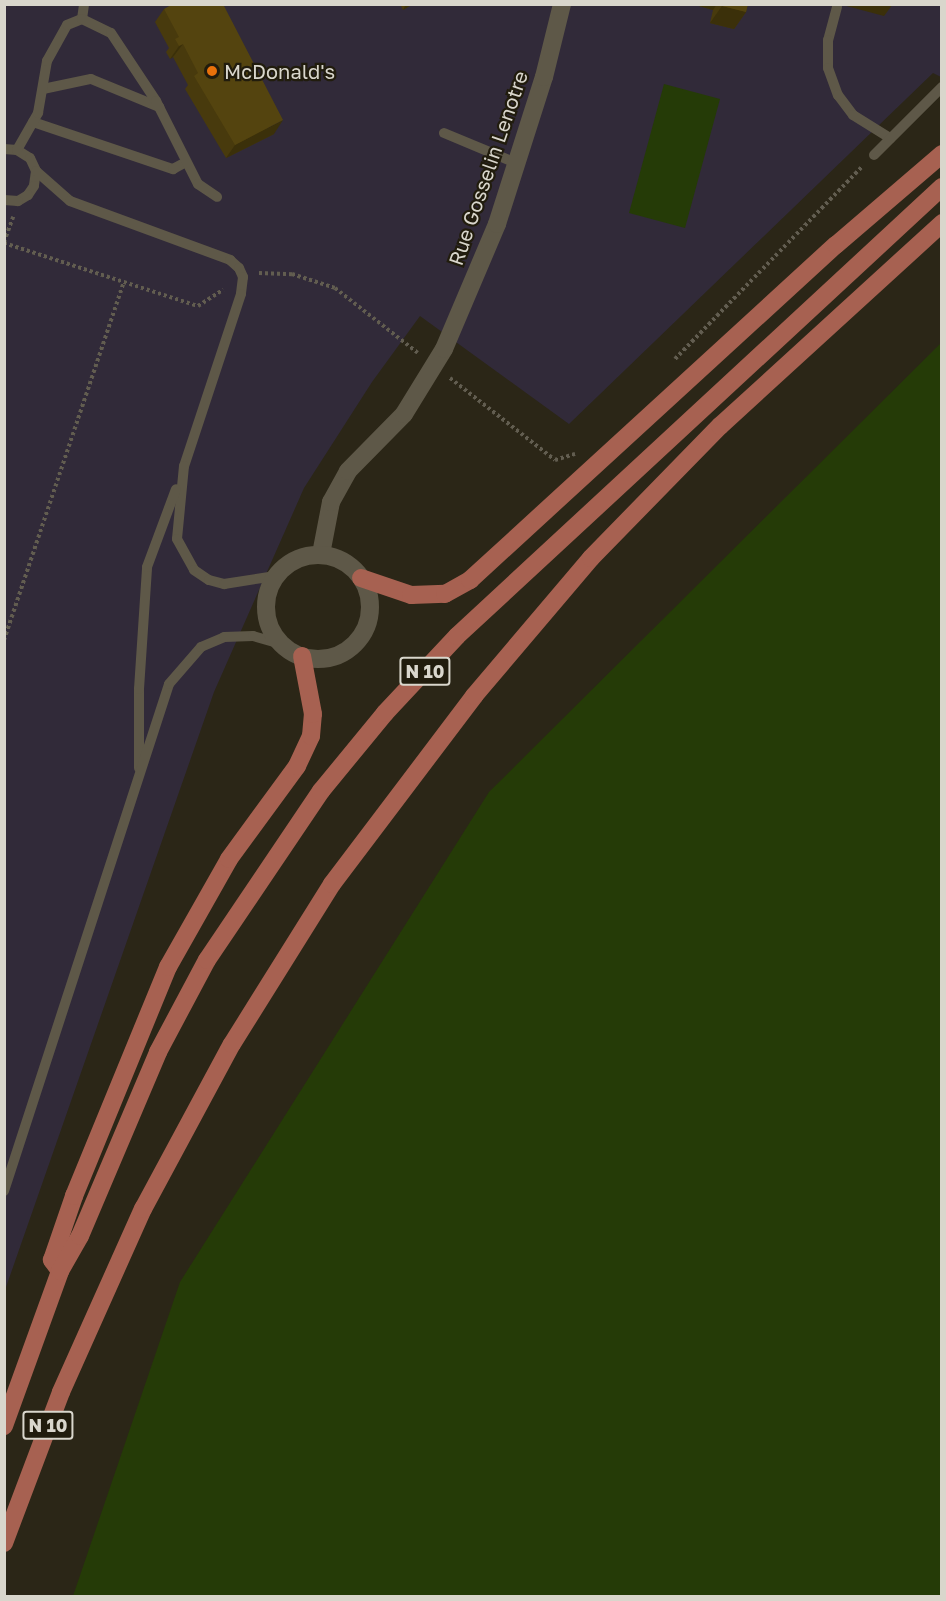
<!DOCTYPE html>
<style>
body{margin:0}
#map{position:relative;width:946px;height:1601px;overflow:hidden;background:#2b2617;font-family:"Golos Text",sans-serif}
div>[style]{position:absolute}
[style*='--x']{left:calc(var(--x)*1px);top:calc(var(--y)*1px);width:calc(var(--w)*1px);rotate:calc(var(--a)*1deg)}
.commercial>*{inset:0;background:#312a39}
.green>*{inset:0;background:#253b07}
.path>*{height:4px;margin-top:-2px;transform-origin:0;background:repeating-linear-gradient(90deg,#625d50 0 3px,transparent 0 6px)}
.lane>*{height:10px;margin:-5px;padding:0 5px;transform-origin:5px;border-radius:5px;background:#5e5848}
.secondary>*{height:18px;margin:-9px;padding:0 9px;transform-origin:9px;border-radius:9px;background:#5e5848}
.secondary>.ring{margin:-9px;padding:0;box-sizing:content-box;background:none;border:18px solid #5e5848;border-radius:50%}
.primary>*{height:18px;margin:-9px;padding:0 9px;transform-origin:9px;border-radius:9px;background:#a76151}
.wall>*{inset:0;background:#483a0d}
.shaded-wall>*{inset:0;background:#3b300a}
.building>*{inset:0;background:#54440f}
.dots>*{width:16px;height:16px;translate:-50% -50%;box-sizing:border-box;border:3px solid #211c0d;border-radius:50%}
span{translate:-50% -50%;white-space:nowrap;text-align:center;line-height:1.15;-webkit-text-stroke:4.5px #211c0d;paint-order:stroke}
.shield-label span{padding:2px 4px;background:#211c0d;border:2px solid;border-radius:4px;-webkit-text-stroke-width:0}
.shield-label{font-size:18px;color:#d9d6cc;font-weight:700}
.poi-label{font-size:20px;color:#d9d6cc}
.left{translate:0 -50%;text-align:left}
.street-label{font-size:20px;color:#d9d6cc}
.frame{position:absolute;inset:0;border:6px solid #d9d6cc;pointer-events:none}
</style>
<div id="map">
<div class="commercial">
<div style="clip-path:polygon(5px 5px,941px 5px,941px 77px,933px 73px,569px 424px,420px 316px,372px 382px,304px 488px,214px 692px,5px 1290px)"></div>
</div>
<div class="green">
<div style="clip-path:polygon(664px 84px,720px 99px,685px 228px,629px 213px)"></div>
<div style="clip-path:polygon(941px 343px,941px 1596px,73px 1596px,180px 1282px,489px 792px)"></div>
</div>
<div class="path">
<div style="--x:4;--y:242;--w:27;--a:-70"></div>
<div style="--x:4;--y:243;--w:204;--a:18"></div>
<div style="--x:198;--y:306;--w:30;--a:-33"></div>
<div style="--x:259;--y:273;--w:33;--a:2"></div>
<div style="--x:292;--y:274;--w:45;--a:18"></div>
<div style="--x:335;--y:288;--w:105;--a:38.1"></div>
<div style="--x:675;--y:359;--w:268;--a:-45.8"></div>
<div style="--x:450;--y:378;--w:133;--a:38"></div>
<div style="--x:555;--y:460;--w:21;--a:-17"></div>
<div style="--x:4;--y:640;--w:378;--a:-71.5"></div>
</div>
<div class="lane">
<div style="--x:837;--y:7;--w:34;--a:105"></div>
<div style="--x:828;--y:40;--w:28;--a:90"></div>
<div style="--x:828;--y:68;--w:29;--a:70"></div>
<div style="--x:838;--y:95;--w:25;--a:53"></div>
<div style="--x:853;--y:115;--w:44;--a:31.9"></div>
<div style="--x:82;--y:19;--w:15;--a:-82"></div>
<div style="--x:43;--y:89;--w:49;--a:-11.8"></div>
<div style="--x:91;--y:79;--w:74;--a:22.4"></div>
<div style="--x:33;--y:122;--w:148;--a:18.6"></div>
<div style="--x:173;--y:169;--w:15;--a:-28"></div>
<div style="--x:444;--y:133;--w:78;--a:22.6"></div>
<div style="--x:4;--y:149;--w:13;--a:4"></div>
<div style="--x:17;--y:150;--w:15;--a:32"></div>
<div style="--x:30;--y:158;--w:14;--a:65"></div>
<div style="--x:36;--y:171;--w:15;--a:98"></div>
<div style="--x:34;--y:186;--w:11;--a:124"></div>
<div style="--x:28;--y:195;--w:12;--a:149"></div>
<div style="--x:18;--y:201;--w:14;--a:-176"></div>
<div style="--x:17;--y:150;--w:43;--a:-60.4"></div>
<div style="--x:38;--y:113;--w:53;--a:-80.2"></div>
<div style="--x:47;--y:61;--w:41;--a:-60.9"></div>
<div style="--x:67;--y:25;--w:16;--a:-22"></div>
<div style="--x:82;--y:19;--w:32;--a:26"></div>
<div style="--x:111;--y:33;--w:82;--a:56.5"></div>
<div style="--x:156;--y:101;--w:93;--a:63.2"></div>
<div style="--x:198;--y:184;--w:23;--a:34"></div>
<div style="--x:874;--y:155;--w:96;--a:-45"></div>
<div style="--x:36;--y:171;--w:45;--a:41.4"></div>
<div style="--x:70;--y:201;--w:171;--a:20.2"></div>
<div style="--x:230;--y:260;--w:12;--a:42"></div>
<div style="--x:239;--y:268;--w:10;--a:66"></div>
<div style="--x:243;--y:277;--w:17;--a:97"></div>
<div style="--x:241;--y:294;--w:181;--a:108.3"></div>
<div style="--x:184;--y:466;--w:73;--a:95.5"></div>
<div style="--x:177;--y:539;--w:35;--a:61"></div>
<div style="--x:194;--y:570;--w:18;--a:34"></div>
<div style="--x:209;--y:580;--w:16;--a:15"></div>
<div style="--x:224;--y:584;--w:52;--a:-8.9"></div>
<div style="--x:139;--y:768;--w:79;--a:-90"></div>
<div style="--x:139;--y:689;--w:122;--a:-86.2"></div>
<div style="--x:147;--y:567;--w:83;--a:-69.6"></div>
<div style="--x:4;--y:1191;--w:533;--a:-71.97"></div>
<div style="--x:169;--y:684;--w:49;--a:-49.1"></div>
<div style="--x:201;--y:647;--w:25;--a:-23"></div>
<div style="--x:224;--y:637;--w:29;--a:-2"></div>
<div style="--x:253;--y:636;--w:29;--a:16"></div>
</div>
<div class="secondary">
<div style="--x:321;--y:554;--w:53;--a:-79.1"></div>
<div style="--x:331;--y:502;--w:35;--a:-61"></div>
<div style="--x:348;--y:471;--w:80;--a:-45.5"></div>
<div style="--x:404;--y:414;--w:76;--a:-58.4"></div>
<div style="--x:444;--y:349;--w:136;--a:-67"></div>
<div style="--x:497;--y:224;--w:154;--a:-72.3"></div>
<div style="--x:544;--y:77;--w:75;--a:-76.1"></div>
<div class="ring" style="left:266px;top:555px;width:86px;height:86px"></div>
</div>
<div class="primary">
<div style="--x:361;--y:578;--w:53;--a:18.8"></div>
<div style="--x:411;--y:595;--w:34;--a:-2"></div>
<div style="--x:445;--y:594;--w:29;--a:-29"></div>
<div style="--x:470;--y:580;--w:496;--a:-42.5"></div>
<div style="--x:836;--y:245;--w:140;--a:-40.6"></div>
<div style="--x:60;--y:1271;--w:14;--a:-126"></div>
<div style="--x:52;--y:1260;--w:68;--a:-71"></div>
<div style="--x:74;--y:1196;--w:248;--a:-67.7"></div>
<div style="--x:168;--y:967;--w:124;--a:-60.5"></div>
<div style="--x:229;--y:859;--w:115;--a:-53.8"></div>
<div style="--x:297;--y:766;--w:33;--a:-65"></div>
<div style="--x:311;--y:736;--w:22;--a:-85"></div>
<div style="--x:313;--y:714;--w:59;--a:-100.7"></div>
<div style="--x:4;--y:1426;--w:165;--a:-70.1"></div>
<div style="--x:60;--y:1271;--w:40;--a:-60.3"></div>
<div style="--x:80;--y:1236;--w:200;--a:-67"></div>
<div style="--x:158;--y:1052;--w:104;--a:-62"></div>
<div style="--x:207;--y:960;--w:204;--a:-56"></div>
<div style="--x:321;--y:791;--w:101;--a:-50.6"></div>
<div style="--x:385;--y:713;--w:105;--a:-46.9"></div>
<div style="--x:457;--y:636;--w:661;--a:-42.79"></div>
<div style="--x:4;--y:1543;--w:161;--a:-69.3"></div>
<div style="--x:61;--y:1392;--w:201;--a:-65.9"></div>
<div style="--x:143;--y:1209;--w:187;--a:-61.7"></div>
<div style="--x:232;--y:1044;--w:189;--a:-58"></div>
<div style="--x:332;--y:884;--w:236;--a:-52.9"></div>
<div style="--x:474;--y:696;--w:181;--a:-49.7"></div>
<div style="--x:591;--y:558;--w:185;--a:-45.7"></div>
<div style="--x:720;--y:426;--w:301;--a:-42.4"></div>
</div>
<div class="wall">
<div style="clip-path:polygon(400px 4px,413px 4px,403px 10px)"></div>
<div style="clip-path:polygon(692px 4px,748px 4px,746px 12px,734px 29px,710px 23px,713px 10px)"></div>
<div style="clip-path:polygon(164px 9px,274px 134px,226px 158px,185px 89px,188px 85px,173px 57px,170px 59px,166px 52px,169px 48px,155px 22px)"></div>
</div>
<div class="shaded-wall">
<div style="clip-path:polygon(406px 4px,413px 4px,403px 10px)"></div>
<div style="clip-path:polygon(692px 4px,717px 4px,713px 10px)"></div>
<div style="clip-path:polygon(839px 4px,893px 4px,884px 16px)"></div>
<div style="clip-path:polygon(722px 6px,746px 12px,734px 29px,710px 23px)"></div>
<div style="clip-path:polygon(183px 44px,173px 57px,170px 59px,179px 46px)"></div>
<div style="clip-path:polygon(283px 120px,274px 134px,226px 158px,235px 145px)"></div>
</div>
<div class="building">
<div style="clip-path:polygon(173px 4px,223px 4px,283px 120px,235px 145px,194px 76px,198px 73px,183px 44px,179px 46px,175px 39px,179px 37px,164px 9px)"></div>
<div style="clip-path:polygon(722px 4px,748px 4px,746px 12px,722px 6px)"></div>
</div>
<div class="dots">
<div style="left:212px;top:71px;background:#e8710a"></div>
</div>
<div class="shield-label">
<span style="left:425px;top:671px">N 10</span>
<span style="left:48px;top:1425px">N 10</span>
</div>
<div class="poi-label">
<span class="left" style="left:224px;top:71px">McDonald's</span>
</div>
<div class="street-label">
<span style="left:488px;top:168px;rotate:-71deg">Rue Gosselin Lenotre</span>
</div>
<div class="frame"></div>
</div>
